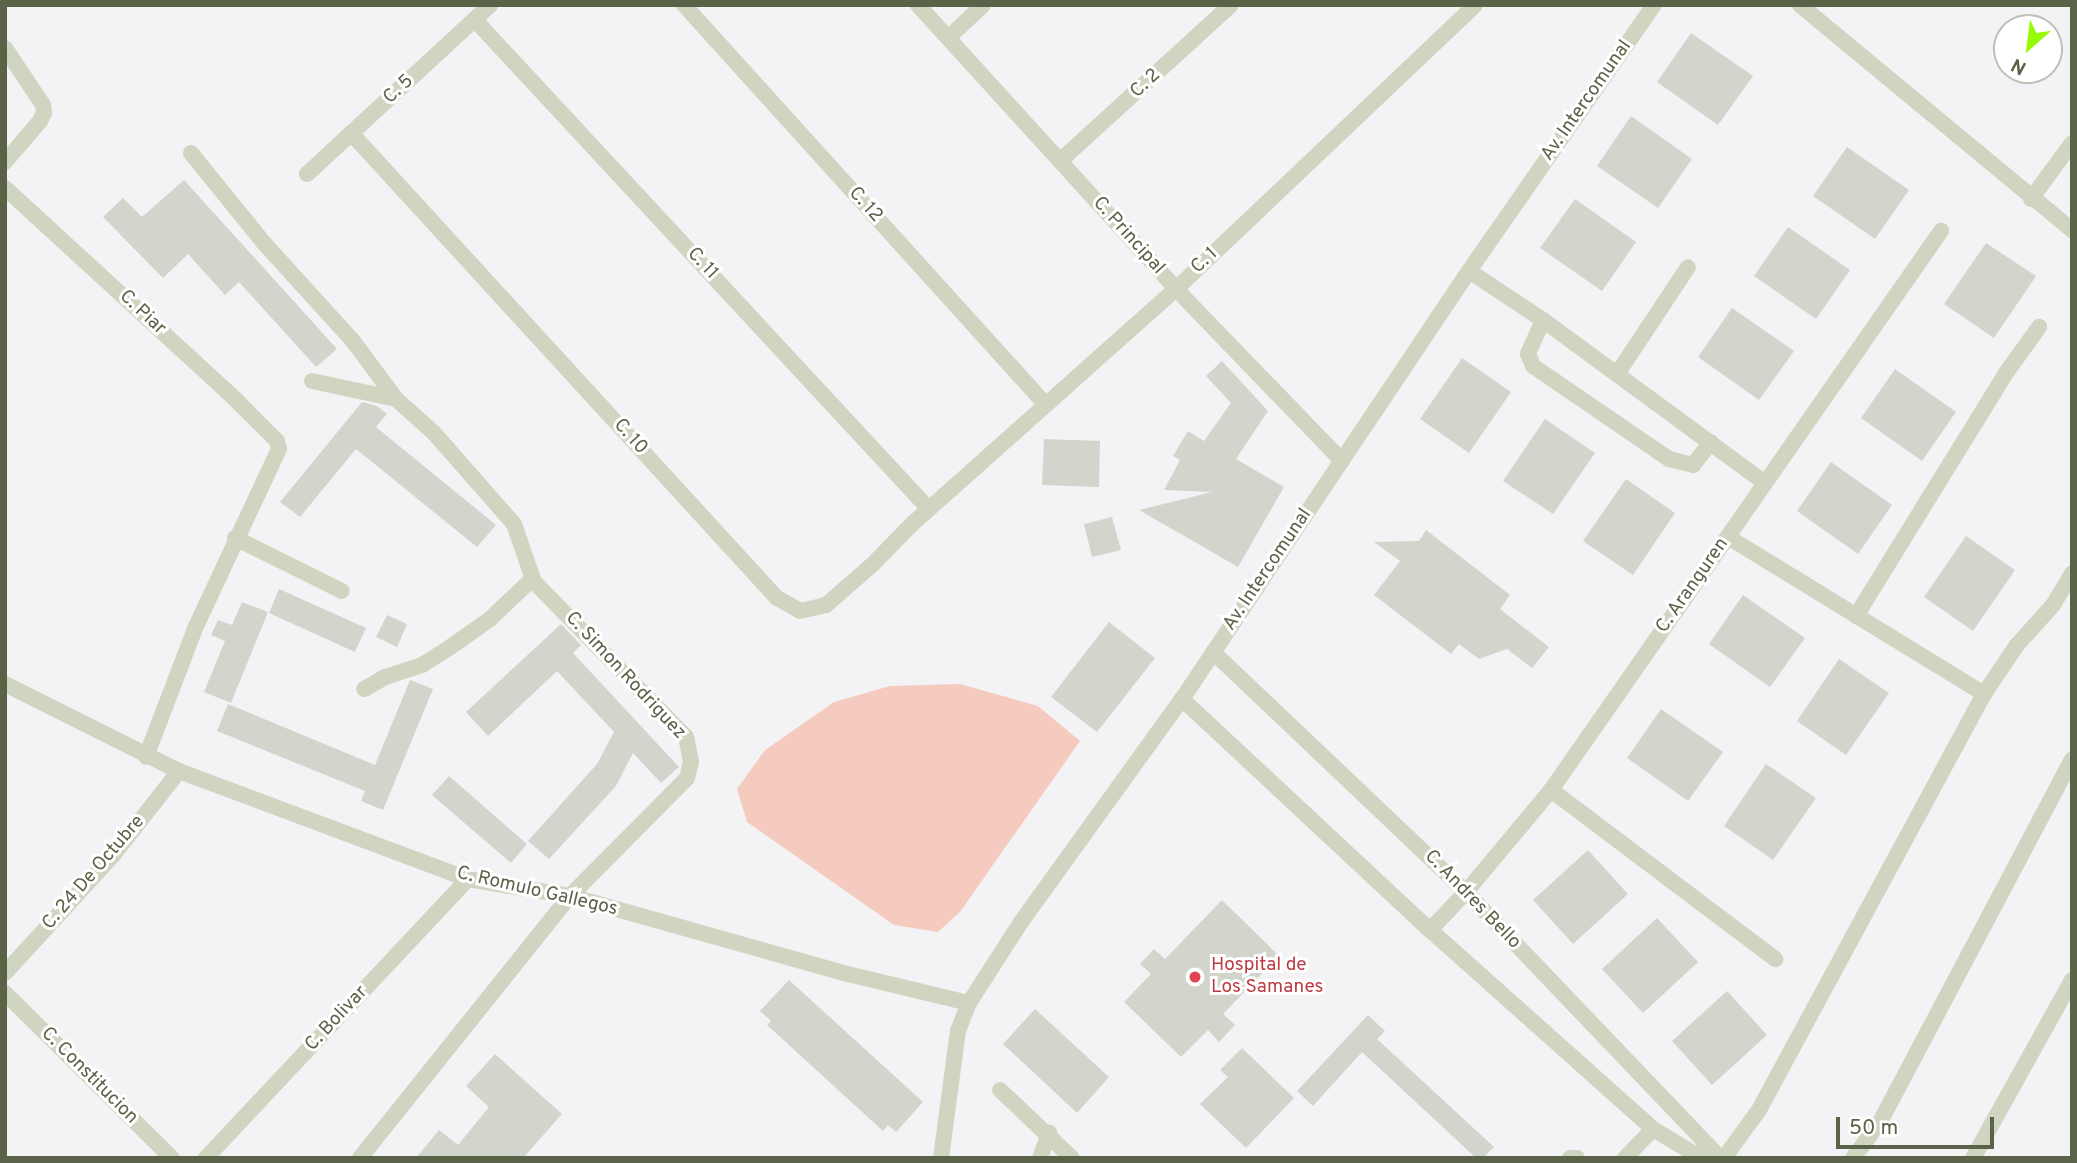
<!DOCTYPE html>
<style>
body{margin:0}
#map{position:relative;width:2077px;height:1163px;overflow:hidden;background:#f3f3f5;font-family:Overpass,sans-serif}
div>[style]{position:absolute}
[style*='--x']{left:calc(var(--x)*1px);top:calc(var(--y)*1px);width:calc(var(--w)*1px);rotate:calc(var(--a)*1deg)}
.green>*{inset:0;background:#f5cbbf}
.building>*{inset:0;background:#d2d5cc}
.minor>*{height:16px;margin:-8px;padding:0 8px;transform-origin:8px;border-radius:8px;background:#d0d5c2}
.dots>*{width:19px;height:19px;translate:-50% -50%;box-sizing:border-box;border:4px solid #fff;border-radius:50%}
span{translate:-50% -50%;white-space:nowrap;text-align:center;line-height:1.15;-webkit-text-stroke:6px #fff;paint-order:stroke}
.street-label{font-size:19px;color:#5a6348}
.health-label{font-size:19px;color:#be3a42}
.left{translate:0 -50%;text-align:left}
.frame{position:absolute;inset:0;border:7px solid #5a6348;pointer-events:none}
.north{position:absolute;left:1993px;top:14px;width:70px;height:70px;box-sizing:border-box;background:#fff;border:2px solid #bdc1b6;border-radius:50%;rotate:208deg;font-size:19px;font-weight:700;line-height:28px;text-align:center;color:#5a6348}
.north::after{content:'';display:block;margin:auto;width:24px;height:32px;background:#97fb07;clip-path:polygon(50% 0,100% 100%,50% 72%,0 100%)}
.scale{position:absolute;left:1836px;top:1117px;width:158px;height:32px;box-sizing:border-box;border:4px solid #5a6348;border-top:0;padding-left:9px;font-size:21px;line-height:24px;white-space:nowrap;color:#5a6348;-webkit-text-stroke:5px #fff;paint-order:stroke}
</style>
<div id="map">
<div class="green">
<div style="clip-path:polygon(960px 684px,1038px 706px,1080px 741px,960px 912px,938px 932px,894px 925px,747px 822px,737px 789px,765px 750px,834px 702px,890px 686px)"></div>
</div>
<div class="building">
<div style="clip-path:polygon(1691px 33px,1753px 76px,1718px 125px,1657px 82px)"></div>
<div style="clip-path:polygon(1631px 116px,1692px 159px,1658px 208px,1597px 166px)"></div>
<div style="clip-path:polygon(1847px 147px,1909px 190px,1875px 239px,1813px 196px)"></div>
<div style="clip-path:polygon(184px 180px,337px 349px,316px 367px,239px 282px,225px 295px,188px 254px,163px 278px,103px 217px,123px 198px,142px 217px)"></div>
<div style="clip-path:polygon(1575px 199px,1636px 242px,1602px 291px,1540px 248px)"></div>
<div style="clip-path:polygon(1788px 227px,1850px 270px,1816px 319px,1754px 276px)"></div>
<div style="clip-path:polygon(1986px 243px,2036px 276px,1994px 338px,1944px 304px)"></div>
<div style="clip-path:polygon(1732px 308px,1794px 351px,1759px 400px,1698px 357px)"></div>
<div style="clip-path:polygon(1462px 358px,1511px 392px,1469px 453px,1420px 419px)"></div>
<div style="clip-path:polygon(1222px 361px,1268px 411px,1236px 459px,1284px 487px,1238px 567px,1139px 510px,1212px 492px,1164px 490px,1180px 460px,1173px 456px,1188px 431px,1204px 441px,1231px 403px,1206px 376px)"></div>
<div style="clip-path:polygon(1895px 369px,1956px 412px,1922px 461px,1861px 418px)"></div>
<div style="clip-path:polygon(362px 402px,377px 406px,387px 414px,376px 427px,496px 525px,477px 547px,356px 449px,300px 517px,280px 502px)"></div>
<div style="clip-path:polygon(1545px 419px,1595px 453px,1553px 514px,1503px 481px)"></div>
<div style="clip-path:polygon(1044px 439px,1100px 441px,1099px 487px,1042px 485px)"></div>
<div style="clip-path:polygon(1831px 462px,1892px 505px,1858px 554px,1797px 511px)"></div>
<div style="clip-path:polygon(1626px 479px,1675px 513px,1633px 575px,1583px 541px)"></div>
<div style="clip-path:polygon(1112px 517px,1121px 550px,1092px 557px,1084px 524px)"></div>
<div style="clip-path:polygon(1426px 530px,1510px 595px,1500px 609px,1549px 647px,1532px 668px,1507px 649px,1479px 659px,1459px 644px,1451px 654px,1374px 595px,1400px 561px,1374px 542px,1419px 541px)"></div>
<div style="clip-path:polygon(1966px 536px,2015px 570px,1973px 631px,1924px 597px)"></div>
<div style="clip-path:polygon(279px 589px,366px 628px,355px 652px,269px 613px)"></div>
<div style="clip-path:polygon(1743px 595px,1805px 638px,1770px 687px,1709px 644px)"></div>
<div style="clip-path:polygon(242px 602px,268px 612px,231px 703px,204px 692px,225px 641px,211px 635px,218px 620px,232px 625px)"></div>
<div style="clip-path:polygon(387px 615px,407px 624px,397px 647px,376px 637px)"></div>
<div style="clip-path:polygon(1109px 622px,1155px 658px,1097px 732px,1051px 697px)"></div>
<div style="clip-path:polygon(561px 624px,581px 645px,573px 653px,679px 767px,661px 783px,633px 753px,616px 786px,549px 859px,528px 841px,597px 764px,614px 732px,557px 671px,488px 736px,466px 712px)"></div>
<div style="clip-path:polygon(1839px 659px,1889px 693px,1846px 755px,1797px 721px)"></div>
<div style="clip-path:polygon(410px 680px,433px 689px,383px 810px,361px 801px,365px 791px,217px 731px,228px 704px,375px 765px)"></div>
<div style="clip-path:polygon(1661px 709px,1723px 752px,1688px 801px,1627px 758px)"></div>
<div style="clip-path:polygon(1766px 764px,1816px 798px,1773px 860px,1724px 826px)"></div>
<div style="clip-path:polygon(449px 776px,527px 844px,511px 863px,432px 795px)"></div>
<div style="clip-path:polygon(1588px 850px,1628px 894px,1573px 944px,1533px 900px)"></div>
<div style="clip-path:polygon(1222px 900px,1279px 956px,1223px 1014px,1235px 1025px,1219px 1042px,1208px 1030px,1181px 1057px,1124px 1002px,1151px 974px,1140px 964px,1154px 949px,1165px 959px)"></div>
<div style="clip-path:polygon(1657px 918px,1698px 962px,1643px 1013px,1602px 969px)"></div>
<div style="clip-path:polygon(789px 980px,923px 1102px,896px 1132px,888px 1125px,883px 1131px,767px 1025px,771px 1021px,760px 1011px)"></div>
<div style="clip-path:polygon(1727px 991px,1767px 1035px,1712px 1085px,1672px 1041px)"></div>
<div style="clip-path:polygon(1035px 1009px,1109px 1077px,1077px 1113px,1003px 1044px)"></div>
<div style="clip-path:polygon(1368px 1015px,1385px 1031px,1377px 1039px,1494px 1147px,1483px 1158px,1476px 1158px,1362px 1052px,1313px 1106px,1297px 1091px)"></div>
<div style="clip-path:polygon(1242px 1048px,1294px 1098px,1246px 1148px,1200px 1104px,1228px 1077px,1220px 1070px)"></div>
<div style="clip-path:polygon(495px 1054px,562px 1114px,523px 1158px,416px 1158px,439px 1130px,458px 1145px,489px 1107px,466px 1086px)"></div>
</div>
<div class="minor">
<div style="--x:684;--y:5;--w:539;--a:47.85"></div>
<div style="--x:918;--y:5;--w:384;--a:47.7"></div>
<div style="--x:1176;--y:289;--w:239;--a:46"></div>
<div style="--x:1800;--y:5;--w:353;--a:39.6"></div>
<div style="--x:475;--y:20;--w:667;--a:47.13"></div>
<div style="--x:948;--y:38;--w:48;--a:-43.3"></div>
<div style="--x:5;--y:48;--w:69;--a:56.3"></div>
<div style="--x:43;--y:105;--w:8;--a:83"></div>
<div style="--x:44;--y:113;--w:9;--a:117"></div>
<div style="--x:40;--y:121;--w:54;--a:130.5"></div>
<div style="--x:351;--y:133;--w:631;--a:47.51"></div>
<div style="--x:777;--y:598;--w:26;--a:29"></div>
<div style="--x:800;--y:611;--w:27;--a:-13"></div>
<div style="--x:826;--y:605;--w:62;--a:-41.1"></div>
<div style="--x:873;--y:564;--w:54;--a:-45.7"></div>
<div style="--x:911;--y:525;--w:355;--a:-41.7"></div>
<div style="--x:1176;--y:289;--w:412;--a:-43.5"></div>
<div style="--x:191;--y:153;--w:114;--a:51"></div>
<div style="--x:263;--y:242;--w:134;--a:47.7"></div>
<div style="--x:353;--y:341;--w:72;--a:53.4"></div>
<div style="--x:1060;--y:161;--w:231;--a:-42.4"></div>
<div style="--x:307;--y:174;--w:249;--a:-42.7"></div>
<div style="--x:5;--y:188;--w:311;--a:42.5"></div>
<div style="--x:234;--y:398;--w:61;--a:45"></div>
<div style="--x:277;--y:441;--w:8;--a:76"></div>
<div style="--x:279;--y:449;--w:195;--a:115.1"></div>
<div style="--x:196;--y:626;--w:140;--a:110.9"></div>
<div style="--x:2031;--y:199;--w:69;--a:-53.8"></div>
<div style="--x:1469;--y:271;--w:89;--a:33.5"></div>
<div style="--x:1543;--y:320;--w:275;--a:36.3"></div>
<div style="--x:1543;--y:320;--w:37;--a:114"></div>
<div style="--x:1528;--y:354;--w:13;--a:67"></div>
<div style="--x:1533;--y:366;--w:165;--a:34.4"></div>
<div style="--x:1669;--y:459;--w:25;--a:14"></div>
<div style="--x:1693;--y:465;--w:29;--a:-52"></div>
<div style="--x:1617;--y:374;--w:128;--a:-56.4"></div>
<div style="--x:312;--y:381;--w:86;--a:12.1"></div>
<div style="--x:396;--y:399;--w:51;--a:41.8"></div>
<div style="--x:434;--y:433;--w:121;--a:48.7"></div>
<div style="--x:514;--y:524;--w:61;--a:71"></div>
<div style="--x:1728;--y:537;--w:300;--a:31.5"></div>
<div style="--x:235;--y:538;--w:119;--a:26.4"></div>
<div style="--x:1856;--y:616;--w:286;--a:-58.3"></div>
<div style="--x:2006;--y:373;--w:57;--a:-54.3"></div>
<div style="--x:1213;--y:652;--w:349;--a:43.5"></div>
<div style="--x:1466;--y:892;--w:368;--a:46.3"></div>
<div style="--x:5;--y:684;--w:195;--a:26.6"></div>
<div style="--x:179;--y:771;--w:309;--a:20.5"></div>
<div style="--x:468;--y:879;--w:103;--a:9.5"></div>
<div style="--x:570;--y:896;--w:289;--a:15.7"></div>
<div style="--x:848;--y:974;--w:124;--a:13.5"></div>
<div style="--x:1182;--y:699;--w:339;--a:43"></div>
<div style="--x:1430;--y:930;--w:299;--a:41.7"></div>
<div style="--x:1653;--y:1129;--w:47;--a:31"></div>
<div style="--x:1693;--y:1153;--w:21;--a:14"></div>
<div style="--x:1551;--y:790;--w:281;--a:37"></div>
<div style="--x:1430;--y:930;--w:52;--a:-46.5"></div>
<div style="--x:1466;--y:892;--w:133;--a:-50.2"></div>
<div style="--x:1551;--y:790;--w:682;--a:-55.1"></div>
<div style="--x:5;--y:973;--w:161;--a:-47.5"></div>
<div style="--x:114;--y:854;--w:105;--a:-51.9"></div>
<div style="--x:5;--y:993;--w:235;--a:44.7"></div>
<div style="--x:1000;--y:1090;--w:99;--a:43.4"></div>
<div style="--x:206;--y:1158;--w:383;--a:-46.8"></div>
<div style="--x:360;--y:1158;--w:336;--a:-51.3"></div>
<div style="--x:570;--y:896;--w:166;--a:-45.2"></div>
<div style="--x:687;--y:778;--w:16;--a:-76"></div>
<div style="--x:691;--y:762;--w:25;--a:-101"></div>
<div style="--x:686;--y:737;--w:217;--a:-134.4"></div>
<div style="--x:534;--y:582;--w:5;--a:180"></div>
<div style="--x:529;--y:582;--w:54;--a:136.5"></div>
<div style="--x:490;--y:619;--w:50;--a:144.7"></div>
<div style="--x:449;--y:648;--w:32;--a:148"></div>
<div style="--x:422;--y:665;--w:39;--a:162"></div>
<div style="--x:385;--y:677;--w:24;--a:150"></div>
<div style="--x:941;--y:1158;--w:128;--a:-82.4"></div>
<div style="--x:958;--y:1031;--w:30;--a:-69"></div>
<div style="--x:969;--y:1003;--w:96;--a:-57.3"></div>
<div style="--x:1021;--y:922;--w:275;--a:-54.2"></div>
<div style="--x:1182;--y:699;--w:515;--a:-56.16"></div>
<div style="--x:1469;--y:271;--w:324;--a:-55.2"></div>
<div style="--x:1040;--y:1158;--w:27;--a:-70"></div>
<div style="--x:1570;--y:1158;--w:7;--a:0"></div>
<div style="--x:1625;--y:1158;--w:40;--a:-46"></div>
<div style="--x:1724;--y:1158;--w:59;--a:-53.9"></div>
<div style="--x:1759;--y:1110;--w:473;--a:-61.6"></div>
<div style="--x:1984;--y:694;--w:59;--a:-56"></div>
<div style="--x:2017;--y:645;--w:54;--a:-48"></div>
<div style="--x:2053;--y:605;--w:37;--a:-59"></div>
<div style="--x:1853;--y:1158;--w:45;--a:-53.1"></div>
<div style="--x:1880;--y:1122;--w:410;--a:-62.1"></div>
<div style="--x:1973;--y:1158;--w:204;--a:-60.9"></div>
</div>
<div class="dots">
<div style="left:1195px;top:977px;background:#e0444e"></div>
</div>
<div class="street-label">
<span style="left:1146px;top:84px;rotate:-43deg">C. 2</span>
<span style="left:399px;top:90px;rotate:-43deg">C. 5</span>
<span style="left:1587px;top:101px;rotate:-55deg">Av. Intercomunal</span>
<span style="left:865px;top:205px;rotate:48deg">C. 12</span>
<span style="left:1128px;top:236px;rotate:48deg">C. Principal</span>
<span style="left:1205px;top:261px;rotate:-43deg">C. 1</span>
<span style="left:702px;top:264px;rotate:47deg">C. 11</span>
<span style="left:142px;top:313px;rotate:43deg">C. Piar</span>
<span style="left:630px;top:437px;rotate:48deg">C. 10</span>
<span style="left:1268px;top:570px;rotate:-56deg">Av. Intercomunal</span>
<span style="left:1693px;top:586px;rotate:-55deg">C. Aranguren</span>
<span style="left:625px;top:676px;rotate:47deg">C. Simon Rodriguez</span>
<span style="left:94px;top:873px;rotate:-49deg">C. 24 De Octubre</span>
<span style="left:537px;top:892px;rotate:13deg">C. Romulo Gallegos</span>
<span style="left:1472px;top:900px;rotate:46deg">C. Andres Bello</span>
<span style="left:337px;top:1019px;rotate:-47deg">C. Bolivar</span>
<span style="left:89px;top:1076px;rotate:45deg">C. Constitucion</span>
</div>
<div class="health-label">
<span class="left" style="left:1211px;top:977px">Hospital de<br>Los Samanes</span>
</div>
<div class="frame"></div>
<div class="north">N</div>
<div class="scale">50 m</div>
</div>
